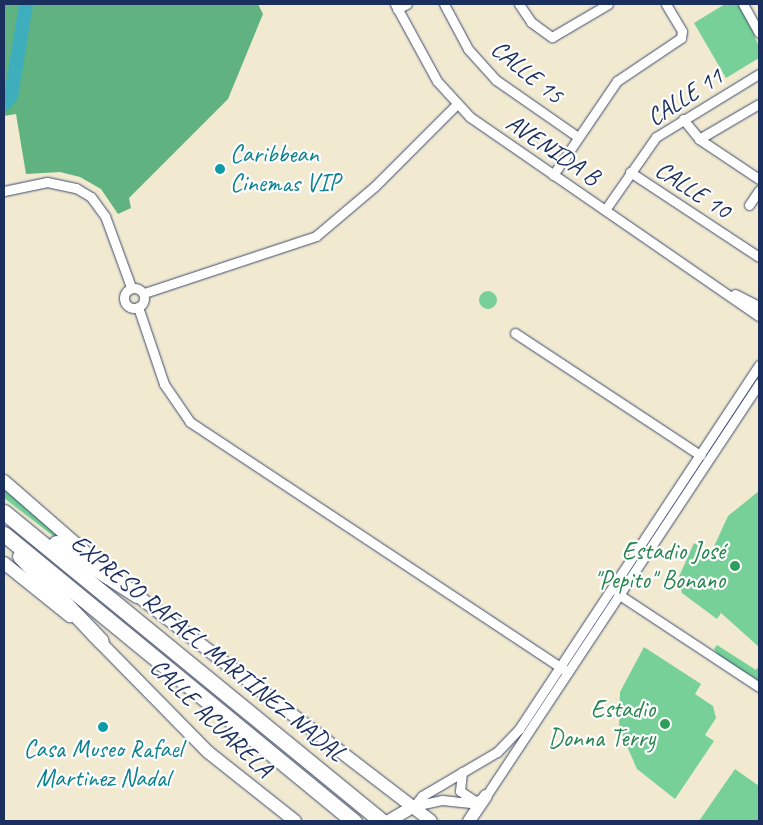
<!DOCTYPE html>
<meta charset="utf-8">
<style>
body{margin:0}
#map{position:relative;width:763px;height:825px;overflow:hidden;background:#f1ead1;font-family:Caveat,sans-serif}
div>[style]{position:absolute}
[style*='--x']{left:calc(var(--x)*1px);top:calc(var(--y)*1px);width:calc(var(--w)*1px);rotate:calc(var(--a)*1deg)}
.green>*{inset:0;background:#76d097}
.round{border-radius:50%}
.forest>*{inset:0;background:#60b280}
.river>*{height:14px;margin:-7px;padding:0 7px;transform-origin:7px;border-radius:7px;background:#3faebc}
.roads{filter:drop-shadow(0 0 1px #3b4b6f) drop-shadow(0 0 1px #3b4b6f)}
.street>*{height:9px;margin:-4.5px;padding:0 4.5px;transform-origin:4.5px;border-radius:4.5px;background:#fff}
.street>.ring{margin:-4.5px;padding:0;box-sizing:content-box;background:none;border:9px solid #fff;border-radius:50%}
.secondary>*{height:12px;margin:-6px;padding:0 6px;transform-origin:6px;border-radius:6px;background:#fff}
.highway>*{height:15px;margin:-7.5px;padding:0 7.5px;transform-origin:7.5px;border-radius:7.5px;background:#fff}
.dots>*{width:14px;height:14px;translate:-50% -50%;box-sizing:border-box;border:2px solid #fff;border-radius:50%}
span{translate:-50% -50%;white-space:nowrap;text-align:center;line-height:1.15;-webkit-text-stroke:4.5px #fff;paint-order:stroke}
.street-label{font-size:25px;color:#1b2f5e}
.culture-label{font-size:25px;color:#0d838f}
.left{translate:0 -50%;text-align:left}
.leisure-label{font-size:25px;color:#27864d}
.right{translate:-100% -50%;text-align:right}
.frame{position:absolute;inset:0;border:5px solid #1b2f5e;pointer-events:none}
</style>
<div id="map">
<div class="green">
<div style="clip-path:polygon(725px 4px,741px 4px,759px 47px,759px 58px,726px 78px,694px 23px)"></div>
<div class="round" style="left:479px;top:291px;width:18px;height:18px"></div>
<div style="clip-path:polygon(4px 488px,72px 546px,70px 549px,4px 498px)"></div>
<div style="clip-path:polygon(759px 491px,759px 647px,721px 613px,717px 619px,682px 593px,678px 579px,694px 543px,711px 553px,728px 516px)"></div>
<div style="clip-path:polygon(717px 645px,756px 670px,759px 666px,759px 681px,719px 656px,714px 649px)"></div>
<div style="clip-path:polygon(644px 647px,701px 684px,695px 694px,713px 706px,716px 718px,705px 735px,714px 741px,675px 799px,637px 769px,619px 728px,620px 692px)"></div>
<div style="clip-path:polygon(735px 769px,759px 786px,759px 821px,699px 821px)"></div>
</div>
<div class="forest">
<div style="clip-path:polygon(4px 4px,258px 4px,263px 14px,228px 99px,129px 198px,131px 208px,118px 214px,101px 189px,80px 177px,60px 172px,26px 174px,16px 114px,4px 116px)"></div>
</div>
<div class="river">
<div style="--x:4;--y:104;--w:11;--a:-49"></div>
<div style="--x:11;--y:96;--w:93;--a:-80.7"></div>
</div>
<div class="roads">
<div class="street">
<div style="--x:395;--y:4;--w:88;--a:61.4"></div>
<div style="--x:437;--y:81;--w:49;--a:47.5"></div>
<div style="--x:470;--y:117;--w:351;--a:34.6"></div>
<div style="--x:444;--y:4;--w:51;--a:61.9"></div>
<div style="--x:468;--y:49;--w:42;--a:47.9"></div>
<div style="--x:496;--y:80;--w:100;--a:34.8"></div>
<div style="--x:519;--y:4;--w:22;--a:56"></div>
<div style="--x:531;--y:22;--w:26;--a:36"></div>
<div style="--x:552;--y:37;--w:65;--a:-30.5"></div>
<div style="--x:743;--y:4;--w:33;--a:61"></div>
<div style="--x:397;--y:9;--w:11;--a:-27"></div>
<div style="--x:683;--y:119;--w:26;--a:51"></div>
<div style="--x:699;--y:139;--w:72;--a:33.7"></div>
<div style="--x:699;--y:139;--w:69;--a:-30.3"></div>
<div style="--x:630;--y:172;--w:154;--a:33.4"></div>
<div style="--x:553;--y:175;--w:114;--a:-55.8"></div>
<div style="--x:617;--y:81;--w:77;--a:-33.9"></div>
<div style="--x:681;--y:38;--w:7;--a:-82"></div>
<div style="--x:682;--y:31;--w:31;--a:-121"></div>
<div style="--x:4;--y:191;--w:44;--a:-11.8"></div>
<div style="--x:47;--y:182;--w:30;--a:12"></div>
<div style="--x:76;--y:188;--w:17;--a:31"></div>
<div style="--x:91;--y:197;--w:24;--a:54"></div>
<div style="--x:105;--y:216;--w:76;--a:69.9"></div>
<div style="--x:749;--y:205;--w:18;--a:-56"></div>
<div style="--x:605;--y:210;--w:89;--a:-55.1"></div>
<div style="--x:656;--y:137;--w:121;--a:-31.5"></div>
<div class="ring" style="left:124px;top:288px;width:11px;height:11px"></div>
<div style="--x:144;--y:293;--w:181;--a:-18.3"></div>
<div style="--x:316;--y:236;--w:77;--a:-40.3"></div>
<div style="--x:375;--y:186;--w:115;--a:-45"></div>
<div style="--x:735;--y:294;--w:27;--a:27"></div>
<div style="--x:138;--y:307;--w:81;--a:71.3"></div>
<div style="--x:164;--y:384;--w:46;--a:55.6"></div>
<div style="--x:190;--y:422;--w:452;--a:33.5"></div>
<div style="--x:515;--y:333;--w:222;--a:33.4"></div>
<div style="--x:618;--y:594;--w:169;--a:33.4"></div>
<div style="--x:462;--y:772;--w:19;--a:96"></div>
<div style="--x:460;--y:791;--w:18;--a:34"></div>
<div style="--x:414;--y:806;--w:29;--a:-12"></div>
<div style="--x:442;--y:800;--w:31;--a:6"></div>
<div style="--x:473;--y:803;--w:15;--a:-28"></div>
<div style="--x:486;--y:796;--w:495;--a:-56.5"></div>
<div style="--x:414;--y:806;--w:13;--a:-51"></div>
<div style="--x:422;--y:796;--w:87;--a:-30.4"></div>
<div style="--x:497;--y:752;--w:32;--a:-46"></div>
<div style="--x:519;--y:729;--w:436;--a:-56.6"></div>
</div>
<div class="secondary">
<div style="--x:4;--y:481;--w:126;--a:41.1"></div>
<div style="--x:4;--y:563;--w:85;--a:38.8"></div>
<div style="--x:130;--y:590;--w:379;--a:37.5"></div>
<div style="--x:93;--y:635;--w:164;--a:45.5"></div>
<div style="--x:208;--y:752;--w:111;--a:38.4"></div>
<div style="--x:389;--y:821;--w:29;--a:-31"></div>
<div style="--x:469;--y:821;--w:30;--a:-56"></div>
</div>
<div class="highway">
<div style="--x:4;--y:512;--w:488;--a:39.3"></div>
<div style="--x:4;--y:534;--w:453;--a:39.4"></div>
<div style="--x:56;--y:543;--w:96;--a:32.7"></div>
<div style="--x:20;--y:556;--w:117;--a:46.4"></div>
</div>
</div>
<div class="dots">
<div style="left:220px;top:169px;background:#0f9aa8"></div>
<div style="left:735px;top:566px;background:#2e9e5b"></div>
<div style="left:665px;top:724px;background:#2e9e5b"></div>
<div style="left:103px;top:727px;background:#0f9aa8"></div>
</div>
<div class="street-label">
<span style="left:527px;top:72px;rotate:39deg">CALLE 15</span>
<span style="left:685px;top:97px;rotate:-33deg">CALLE 11</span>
<span style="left:553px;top:150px;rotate:34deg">AVENIDA B</span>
<span style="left:693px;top:190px;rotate:33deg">CALLE 10</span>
<span style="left:208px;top:648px;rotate:39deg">EXPRESO RAFAEL MARTÍNEZ NADAL</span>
<span style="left:211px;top:718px;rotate:44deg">CALLE ACUARELA</span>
</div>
<div class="culture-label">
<span class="left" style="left:230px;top:169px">Caribbean<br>Cinemas VIP</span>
<span style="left:103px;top:764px">Casa Museo Rafael<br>Martinez Nadal</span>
</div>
<div class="leisure-label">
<span class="right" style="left:725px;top:566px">Estadio José<br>"Pepito" Bonano</span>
<span class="right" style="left:655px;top:724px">Estadio<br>Donna Terry</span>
</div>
<div class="frame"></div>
</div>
